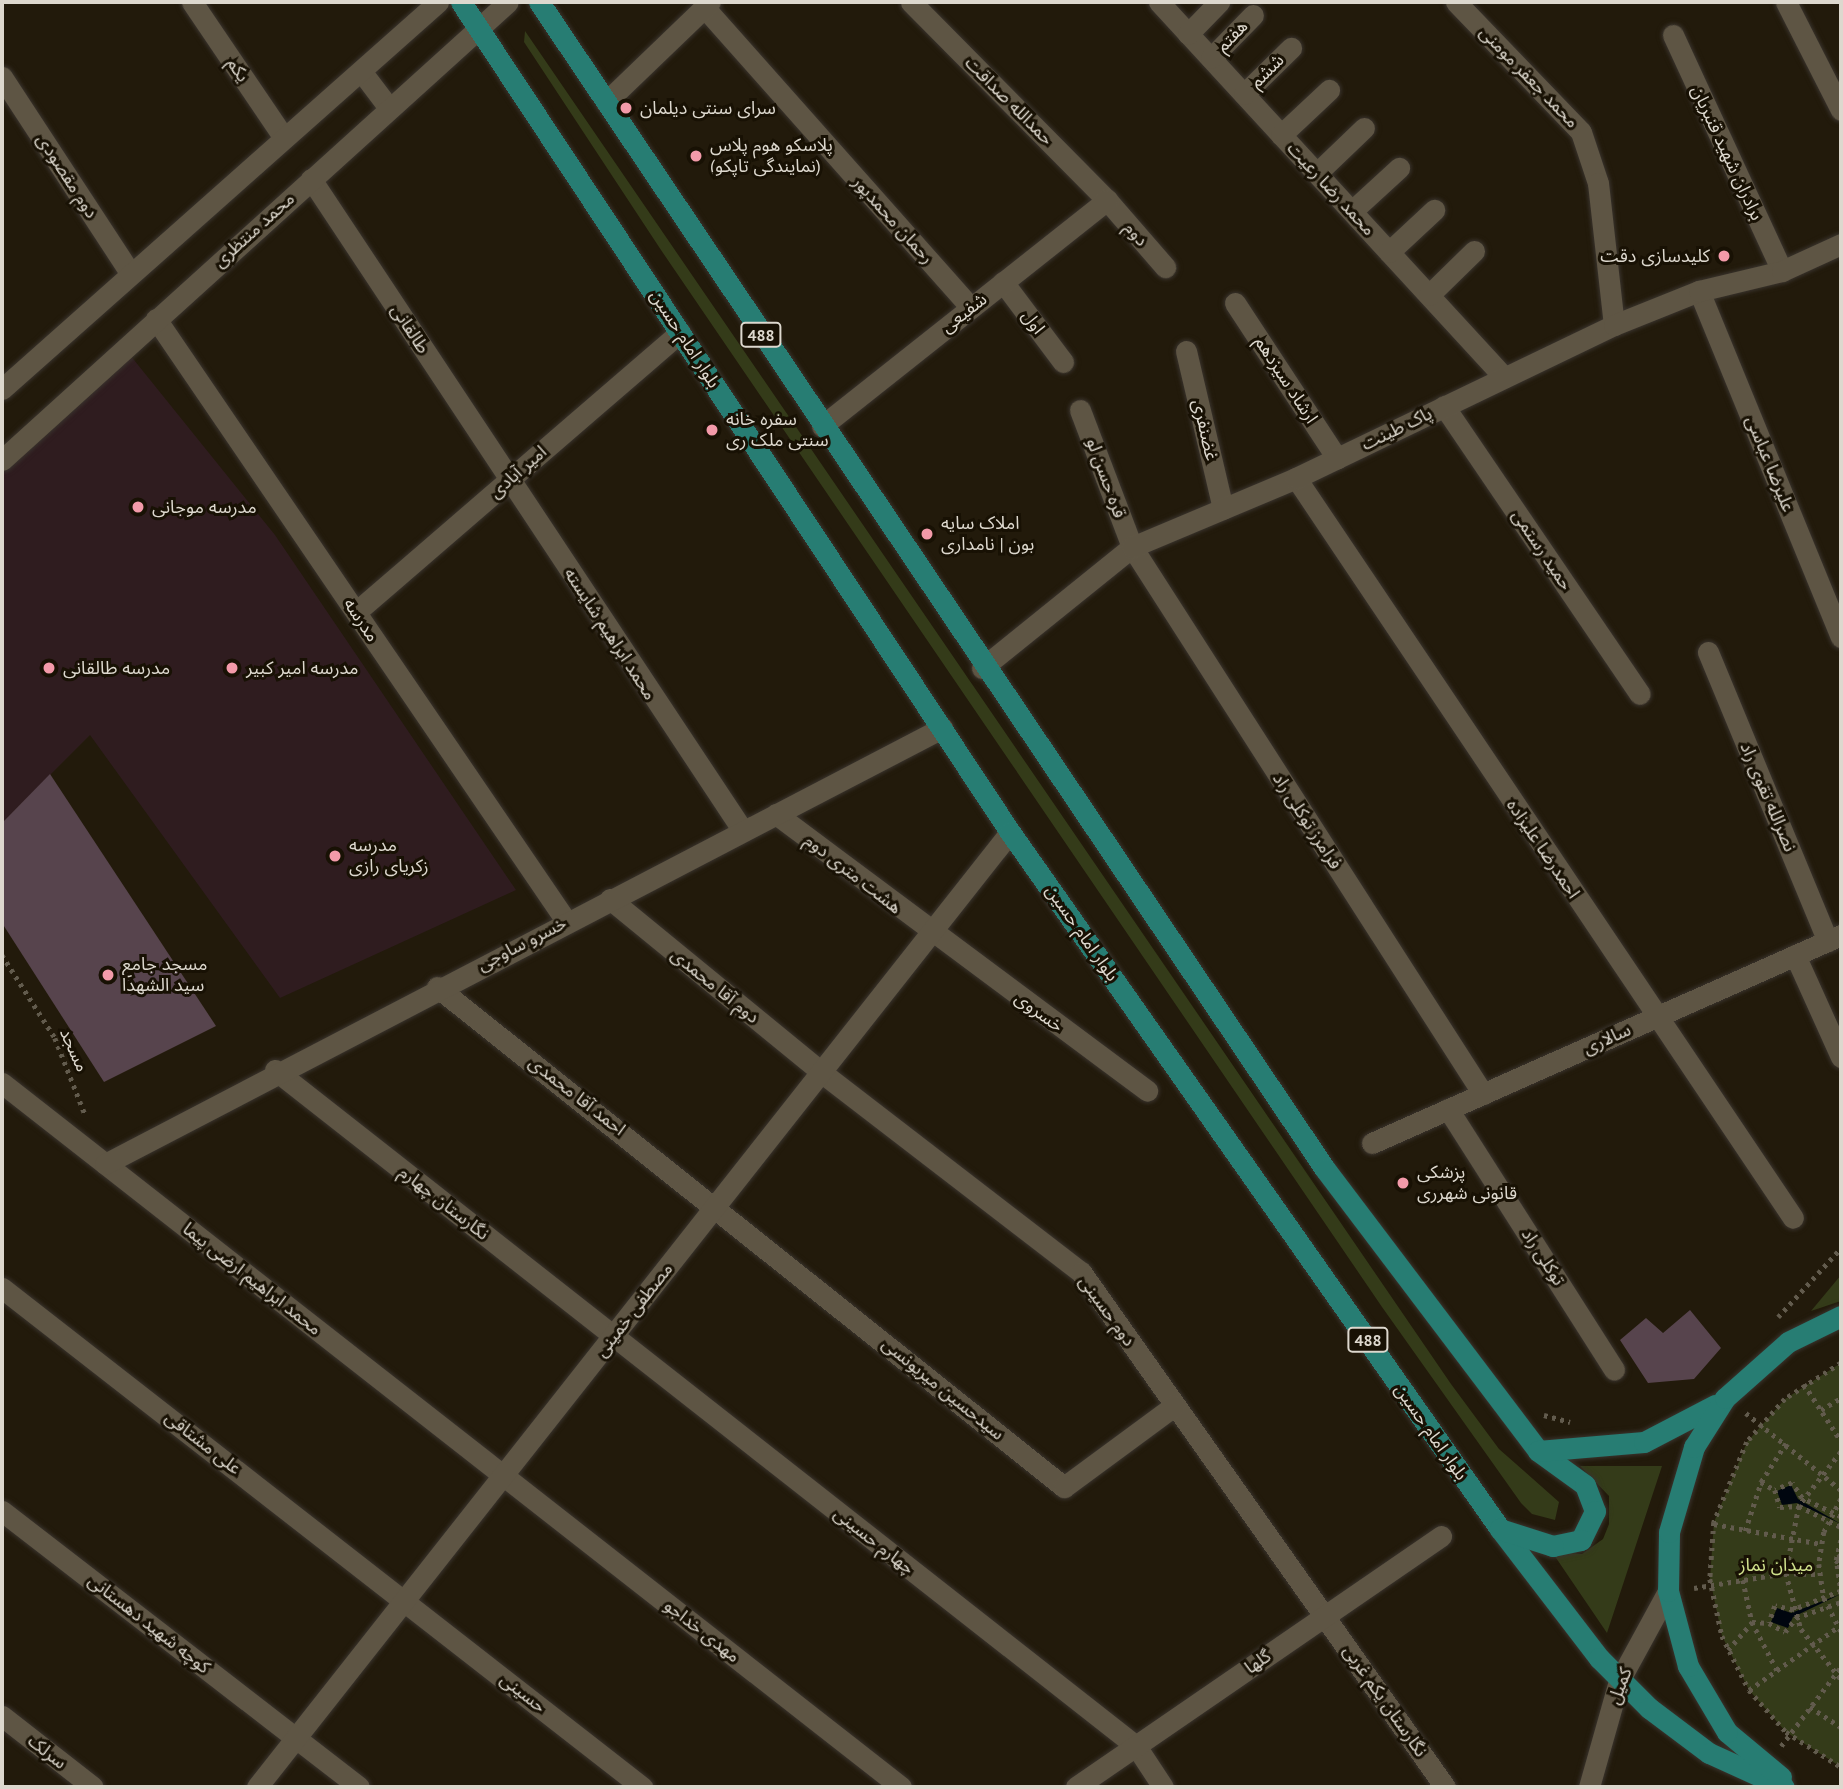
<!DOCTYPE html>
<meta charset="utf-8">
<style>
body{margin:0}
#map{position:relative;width:1843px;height:1789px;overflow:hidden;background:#221a0b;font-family:"PT Sans","Noto Sans Arabic",sans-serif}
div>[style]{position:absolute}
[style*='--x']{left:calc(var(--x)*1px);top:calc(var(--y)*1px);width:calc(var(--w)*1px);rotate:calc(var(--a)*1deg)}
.education>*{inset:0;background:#2f1c1f}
.green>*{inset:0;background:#343b19}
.water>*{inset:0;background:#00060f}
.building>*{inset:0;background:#57444d}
.path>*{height:4.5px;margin-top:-2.25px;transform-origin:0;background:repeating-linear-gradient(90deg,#625b4d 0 3.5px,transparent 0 8.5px)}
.roads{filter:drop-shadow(0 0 2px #39332d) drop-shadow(0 0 2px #39332d)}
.minor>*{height:21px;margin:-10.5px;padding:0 10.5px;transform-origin:10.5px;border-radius:10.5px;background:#5e5544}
.tertiary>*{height:21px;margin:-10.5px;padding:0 10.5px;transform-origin:10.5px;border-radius:10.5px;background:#5e5544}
.secondary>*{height:21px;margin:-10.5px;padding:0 10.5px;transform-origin:10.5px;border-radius:10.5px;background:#5e5544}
.primary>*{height:21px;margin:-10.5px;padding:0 10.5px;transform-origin:10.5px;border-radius:10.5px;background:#277d73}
.dots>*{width:19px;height:19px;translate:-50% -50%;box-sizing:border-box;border:4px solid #181104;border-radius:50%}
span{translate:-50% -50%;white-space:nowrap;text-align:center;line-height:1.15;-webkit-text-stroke:6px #181104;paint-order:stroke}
.shield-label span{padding:2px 5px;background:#181104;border:2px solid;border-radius:5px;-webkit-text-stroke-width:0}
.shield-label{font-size:16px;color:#ddd8ce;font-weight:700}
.street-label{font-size:18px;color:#ddd8ce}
.poi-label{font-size:18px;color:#ddd8ce}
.left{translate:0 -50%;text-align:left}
.right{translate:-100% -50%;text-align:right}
.park-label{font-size:18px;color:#d1e28d}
.frame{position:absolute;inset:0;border:4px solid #ddd8ce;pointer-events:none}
</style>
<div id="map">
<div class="education">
<div style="clip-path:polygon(126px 350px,275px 535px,516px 890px,280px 998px,90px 735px,2px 823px,2px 467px)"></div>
</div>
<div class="green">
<div style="clip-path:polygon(525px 31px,1451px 1384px,1499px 1449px,1559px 1502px,1555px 1520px,1532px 1514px,1521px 1503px,1382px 1307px,661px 250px,524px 42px)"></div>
<div style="clip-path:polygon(1841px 1275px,1841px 1301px,1811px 1311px)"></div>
<div style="clip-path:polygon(1841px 1363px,1841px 1767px,1786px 1732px,1749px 1690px,1722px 1636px,1710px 1579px,1714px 1522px,1747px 1442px,1785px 1399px)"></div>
<div style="clip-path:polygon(1580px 1466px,1662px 1466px,1607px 1633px,1552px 1552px,1582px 1554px,1603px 1539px,1609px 1524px,1609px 1496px)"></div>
</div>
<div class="water">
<div style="clip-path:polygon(1791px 1485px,1798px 1499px,1841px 1524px,1797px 1503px,1782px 1505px,1777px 1491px)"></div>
<div style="clip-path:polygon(1841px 1594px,1793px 1617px,1788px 1628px,1771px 1622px,1777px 1608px,1791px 1613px)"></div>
</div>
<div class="building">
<div style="clip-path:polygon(50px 774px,216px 1026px,104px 1082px,2px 923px,2px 823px)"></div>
<div style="clip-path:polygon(1690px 1310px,1721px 1348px,1694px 1379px,1648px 1383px,1620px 1340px,1646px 1318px,1663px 1333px)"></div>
</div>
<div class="path">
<div style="--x:2;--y:955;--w:98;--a:57.4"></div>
<div style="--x:55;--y:1038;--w:82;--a:68.5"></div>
<div style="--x:1778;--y:1317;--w:93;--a:-47.6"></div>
<div style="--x:1841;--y:1363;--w:67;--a:147.3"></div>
<div style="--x:1785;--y:1399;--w:57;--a:131.5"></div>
<div style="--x:1747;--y:1442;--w:87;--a:112.4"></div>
<div style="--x:1714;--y:1522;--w:57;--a:94"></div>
<div style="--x:1710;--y:1579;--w:58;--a:78.1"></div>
<div style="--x:1722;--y:1636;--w:60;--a:63.4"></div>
<div style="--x:1749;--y:1690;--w:56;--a:48.6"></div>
<div style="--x:1786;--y:1732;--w:65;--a:32.5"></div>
<div style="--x:1804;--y:1384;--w:68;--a:57"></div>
<div style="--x:1821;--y:1410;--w:23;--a:-31"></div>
<div style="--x:1746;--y:1413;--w:122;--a:39"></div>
<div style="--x:1544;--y:1415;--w:27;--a:15"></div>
<div style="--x:1841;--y:1452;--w:68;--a:127.9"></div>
<div style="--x:1799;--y:1506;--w:68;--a:101"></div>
<div style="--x:1786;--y:1573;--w:58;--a:75"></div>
<div style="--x:1801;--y:1629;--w:64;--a:51.3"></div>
<div style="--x:1761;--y:1482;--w:16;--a:30"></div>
<div style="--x:1841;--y:1499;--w:37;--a:117"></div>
<div style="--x:1824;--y:1532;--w:32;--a:99"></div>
<div style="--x:1819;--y:1564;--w:34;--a:82"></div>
<div style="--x:1824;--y:1598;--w:37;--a:63"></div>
<div style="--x:1841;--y:1517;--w:43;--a:-154"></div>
<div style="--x:1802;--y:1498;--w:18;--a:-124"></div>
<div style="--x:1792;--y:1483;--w:18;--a:158"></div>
<div style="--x:1775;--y:1490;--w:18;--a:74"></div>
<div style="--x:1780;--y:1507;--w:19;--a:-3"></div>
<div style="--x:1799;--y:1506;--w:47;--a:26.6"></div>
<div style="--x:1714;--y:1524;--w:109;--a:10.6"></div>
<div style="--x:1745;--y:1531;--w:52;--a:-71.9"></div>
<div style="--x:1761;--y:1482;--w:46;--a:-57.3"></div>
<div style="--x:1841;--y:1555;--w:7;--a:135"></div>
<div style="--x:1836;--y:1560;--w:8;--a:50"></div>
<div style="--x:1743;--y:1580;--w:43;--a:77.9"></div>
<div style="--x:1752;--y:1622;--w:56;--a:62.5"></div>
<div style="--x:1694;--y:1588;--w:93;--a:-9.3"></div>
<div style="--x:1786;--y:1573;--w:34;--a:2"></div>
<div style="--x:1841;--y:1591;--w:52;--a:158.4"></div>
<div style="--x:1793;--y:1610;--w:18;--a:-167"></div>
<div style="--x:1775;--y:1606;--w:18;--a:109"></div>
<div style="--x:1769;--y:1623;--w:18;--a:29"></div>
<div style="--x:1785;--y:1632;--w:18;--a:-52"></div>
<div style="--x:1796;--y:1618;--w:48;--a:-19.6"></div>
<div style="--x:1841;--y:1594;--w:34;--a:-98"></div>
<div style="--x:1836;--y:1560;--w:23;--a:-77"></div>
<div style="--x:1728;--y:1650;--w:37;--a:-49"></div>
<div style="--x:1752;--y:1622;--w:17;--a:3"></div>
<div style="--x:1749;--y:1690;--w:109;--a:-35.3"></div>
<div style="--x:1810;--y:1707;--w:37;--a:33"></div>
<div style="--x:1781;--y:1746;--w:99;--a:-52.8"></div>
</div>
<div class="roads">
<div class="minor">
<div style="--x:192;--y:2;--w:164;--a:55.9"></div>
<div style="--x:911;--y:2;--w:279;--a:45.3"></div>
<div style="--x:1107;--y:200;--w:89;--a:49.1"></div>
<div style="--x:1159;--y:2;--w:510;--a:47.39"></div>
<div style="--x:1456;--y:2;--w:180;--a:46.1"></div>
<div style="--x:1581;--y:132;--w:54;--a:71.6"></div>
<div style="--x:1598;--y:183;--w:143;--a:83.6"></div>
<div style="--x:1786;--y:2;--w:121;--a:63"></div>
<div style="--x:704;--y:7;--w:402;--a:48.4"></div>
<div style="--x:1188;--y:34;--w:45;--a:-45.9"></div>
<div style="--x:1673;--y:35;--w:260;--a:65.2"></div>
<div style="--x:1211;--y:58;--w:60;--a:-45.7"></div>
<div style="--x:2;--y:77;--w:235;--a:56.8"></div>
<div style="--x:1244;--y:94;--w:66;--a:-44.4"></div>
<div style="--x:1281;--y:135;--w:66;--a:-43.2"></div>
<div style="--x:1317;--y:173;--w:65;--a:-43.8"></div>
<div style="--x:311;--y:179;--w:782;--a:56.47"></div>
<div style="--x:1352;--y:211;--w:64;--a:-42.5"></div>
<div style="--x:1389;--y:252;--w:62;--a:-43"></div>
<div style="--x:1003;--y:282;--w:100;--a:53.1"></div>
<div style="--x:1699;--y:291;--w:374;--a:67.7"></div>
<div style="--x:1429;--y:295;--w:63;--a:-44.4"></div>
<div style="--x:1235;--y:303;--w:186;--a:56.7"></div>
<div style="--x:156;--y:319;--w:728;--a:55.74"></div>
<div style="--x:1186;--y:351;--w:162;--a:76.8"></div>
<div style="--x:1444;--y:406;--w:348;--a:55.8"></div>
<div style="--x:1080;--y:410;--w:147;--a:69.2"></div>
<div style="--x:1132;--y:547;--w:650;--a:57.31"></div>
<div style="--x:822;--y:426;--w:364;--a:-38.4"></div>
<div style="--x:1296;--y:478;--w:891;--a:56.11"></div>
<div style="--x:356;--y:612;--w:428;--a:-40.8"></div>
<div style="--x:1708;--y:652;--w:313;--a:67.5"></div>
<div style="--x:776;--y:814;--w:463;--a:36.7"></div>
<div style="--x:610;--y:899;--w:273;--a:39.3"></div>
<div style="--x:821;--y:1072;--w:328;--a:37.6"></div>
<div style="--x:1081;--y:1272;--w:631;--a:54.75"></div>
<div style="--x:1795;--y:955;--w:112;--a:65.7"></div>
<div style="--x:437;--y:987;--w:802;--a:38.57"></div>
<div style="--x:1064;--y:1487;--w:137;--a:-36.4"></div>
<div style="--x:275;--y:1070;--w:1095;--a:38.14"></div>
<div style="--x:1136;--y:1746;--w:49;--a:56.6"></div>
<div style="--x:2;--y:1083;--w:1142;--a:38.06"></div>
<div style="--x:1448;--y:1109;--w:309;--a:57.5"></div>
<div style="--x:1372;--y:1143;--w:513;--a:-23.92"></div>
<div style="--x:105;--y:1164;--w:944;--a:-27.52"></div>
<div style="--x:2;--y:1288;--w:812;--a:37.94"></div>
<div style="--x:2;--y:1511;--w:451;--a:37.7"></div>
<div style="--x:2;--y:1716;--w:115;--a:38"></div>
</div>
<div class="tertiary">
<div style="--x:361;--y:71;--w:46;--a:52.9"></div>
<div style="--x:606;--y:102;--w:144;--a:-43.9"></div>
<div style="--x:2;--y:389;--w:583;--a:-41.59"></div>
<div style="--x:2;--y:460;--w:682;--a:-42.15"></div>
<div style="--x:982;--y:668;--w:193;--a:-38.9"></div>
<div style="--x:1132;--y:547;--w:178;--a:-22.8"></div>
<div style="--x:1296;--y:478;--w:353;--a:-25.7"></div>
<div style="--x:1614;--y:325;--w:92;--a:-21.8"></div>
<div style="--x:1699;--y:291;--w:85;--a:-13.5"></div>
<div style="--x:1782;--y:271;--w:65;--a:-24.6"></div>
<div style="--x:257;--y:1787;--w:1216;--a:-51.74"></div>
<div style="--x:1076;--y:1787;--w:443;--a:-34.5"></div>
</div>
<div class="secondary">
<div style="--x:1589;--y:1787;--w:110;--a:-74.2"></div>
<div style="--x:1619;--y:1681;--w:102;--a:-61.4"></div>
</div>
<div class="primary">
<div style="--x:461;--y:2;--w:995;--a:56.52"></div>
<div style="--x:1010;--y:832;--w:852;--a:54.89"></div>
<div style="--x:1500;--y:1529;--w:163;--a:52.5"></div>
<div style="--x:1599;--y:1658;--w:71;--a:45"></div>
<div style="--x:1649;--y:1708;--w:75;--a:36.9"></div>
<div style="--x:1709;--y:1753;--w:82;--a:24.4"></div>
<div style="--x:539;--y:2;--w:1407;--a:56.04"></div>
<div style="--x:1325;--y:1169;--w:353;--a:52.9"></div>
<div style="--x:1538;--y:1451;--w:58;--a:35.9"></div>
<div style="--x:1585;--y:1485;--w:28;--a:69"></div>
<div style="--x:1595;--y:1511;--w:32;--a:116"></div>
<div style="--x:1581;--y:1540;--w:29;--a:168"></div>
<div style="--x:1553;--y:1546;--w:56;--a:-162.2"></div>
<div style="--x:1538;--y:1451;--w:106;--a:-4.9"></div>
<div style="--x:1644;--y:1442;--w:80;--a:-27.5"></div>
<div style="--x:1781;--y:1777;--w:70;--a:-140.2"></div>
<div style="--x:1727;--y:1732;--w:77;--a:-120.6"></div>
<div style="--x:1688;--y:1666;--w:78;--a:-104.9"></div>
<div style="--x:1668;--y:1591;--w:59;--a:-89"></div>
<div style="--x:1669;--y:1532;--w:89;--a:-73.6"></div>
<div style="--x:1694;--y:1447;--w:58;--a:-57.7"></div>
<div style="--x:1725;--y:1398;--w:84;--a:-41.6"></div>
<div style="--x:1788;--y:1342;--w:59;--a:-26.1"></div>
</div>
</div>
<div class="dots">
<div style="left:626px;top:108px;background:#f39aa9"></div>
<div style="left:696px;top:156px;background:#f39aa9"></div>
<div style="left:1724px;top:256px;background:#f39aa9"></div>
<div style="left:712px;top:430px;background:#f39aa9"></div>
<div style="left:138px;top:507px;background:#f39aa9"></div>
<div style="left:927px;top:534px;background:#f39aa9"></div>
<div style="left:49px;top:668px;background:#f39aa9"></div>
<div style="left:232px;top:668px;background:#f39aa9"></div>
<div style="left:335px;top:856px;background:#f39aa9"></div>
<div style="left:108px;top:975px;background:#f39aa9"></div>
<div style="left:1403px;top:1183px;background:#f39aa9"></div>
</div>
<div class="shield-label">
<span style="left:761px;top:335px">488</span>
<span style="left:1368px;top:1340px">488</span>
</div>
<div class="street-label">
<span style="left:1232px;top:36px;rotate:-46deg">هفتم</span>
<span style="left:238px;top:70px;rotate:56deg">یکم</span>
<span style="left:1267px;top:71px;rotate:-45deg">ششم</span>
<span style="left:1529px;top:77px;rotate:46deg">محمد جعفر مومنی</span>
<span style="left:1009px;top:101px;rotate:45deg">حمدالله صداقت</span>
<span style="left:1727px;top:153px;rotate:65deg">برادران شهید قنبریان</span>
<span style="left:67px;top:176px;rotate:57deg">دوم مقصودی</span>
<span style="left:1331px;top:189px;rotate:47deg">محمد رضا رعیت</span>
<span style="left:893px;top:220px;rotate:48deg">رحمان محمدپور</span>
<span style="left:254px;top:230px;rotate:-42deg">محمد منتظری</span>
<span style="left:1136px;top:234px;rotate:50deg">دوم</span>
<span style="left:964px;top:313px;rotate:-38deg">شفیعی</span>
<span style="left:1033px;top:322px;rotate:53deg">اول</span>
<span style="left:410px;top:329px;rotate:57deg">طالقانی</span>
<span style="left:685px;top:339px;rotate:57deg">بلوار امام حسین</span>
<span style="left:1286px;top:380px;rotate:57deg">ارشاد سیزدهم</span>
<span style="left:1397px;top:429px;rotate:-26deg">پاک طینت</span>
<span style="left:1205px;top:430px;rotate:77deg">غضنفری</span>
<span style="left:1770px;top:464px;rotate:68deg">علیرضا عباسی</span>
<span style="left:518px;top:472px;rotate:-41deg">امیر آبادی</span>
<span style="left:1106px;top:478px;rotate:70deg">قره حسن لو</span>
<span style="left:1542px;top:550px;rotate:56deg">حمید رستمی</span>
<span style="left:361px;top:620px;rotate:56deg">مدرسه</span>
<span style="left:610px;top:634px;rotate:57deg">محمد ابراهیم شایسته</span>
<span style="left:1768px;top:797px;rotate:67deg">نصرالله تقوی راد</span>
<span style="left:1307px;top:821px;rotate:57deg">فرامرز توکلی راد</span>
<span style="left:1543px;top:849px;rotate:56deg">احمدرضا علیزاده</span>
<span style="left:853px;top:874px;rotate:38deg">هشت متری دوم</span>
<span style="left:1082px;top:933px;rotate:55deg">بلوار امام حسین</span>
<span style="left:522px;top:944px;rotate:-27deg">خسرو ساوجی</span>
<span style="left:715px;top:986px;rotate:39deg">دوم آقا محمدی</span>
<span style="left:1039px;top:1012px;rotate:36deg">خسروی</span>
<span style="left:1607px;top:1039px;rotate:-24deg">سالاری</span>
<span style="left:74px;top:1050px;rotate:66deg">مسجد</span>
<span style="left:577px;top:1096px;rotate:38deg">احمد آقا محمدی</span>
<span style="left:444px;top:1203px;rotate:38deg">نگارستان چهارم</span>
<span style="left:1543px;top:1257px;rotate:57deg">توکلی راد</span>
<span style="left:252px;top:1279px;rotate:38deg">محمد ابراهیم ارضی پیما</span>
<span style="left:634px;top:1310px;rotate:-52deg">مصطفی خمینی</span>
<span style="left:1107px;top:1311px;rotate:54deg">دوم حسینی</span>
<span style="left:943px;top:1389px;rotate:39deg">سیدحسین میریونسی</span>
<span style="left:1431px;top:1432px;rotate:55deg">بلوار امام حسین</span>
<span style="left:203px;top:1443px;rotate:38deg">علی مشتاقی</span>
<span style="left:874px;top:1541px;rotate:38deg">چهارم حسینی</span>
<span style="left:149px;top:1624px;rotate:38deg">کوچه شهید دهستانی</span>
<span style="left:702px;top:1631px;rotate:38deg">مهدی خداجو</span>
<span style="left:1258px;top:1662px;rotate:-35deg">گلها</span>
<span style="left:1620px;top:1686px;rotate:-69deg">کمیل</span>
<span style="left:523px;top:1693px;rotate:38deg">حسینی</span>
<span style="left:1385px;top:1701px;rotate:55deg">نگارستان یکم غربی</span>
<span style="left:47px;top:1752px;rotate:38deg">سرلک</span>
</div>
<div class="poi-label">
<span class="left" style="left:640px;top:108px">سرای سنتی دیلمان</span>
<span class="left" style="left:710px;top:156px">پلاسکو هوم پلاس<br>(نمایندگی تاپکو)</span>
<span class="right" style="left:1710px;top:256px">کلیدسازی دقت</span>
<span class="left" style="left:726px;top:430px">سفره خانه<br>سنتی ملک ری</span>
<span class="left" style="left:152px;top:507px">مدرسه موجانی</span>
<span class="left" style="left:941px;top:534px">املاک سایه<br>بون | نامداری</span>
<span class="left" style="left:63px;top:668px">مدرسه طالقانی</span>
<span class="left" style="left:246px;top:668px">مدرسه امیر کبیر</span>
<span class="left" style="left:349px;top:856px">مدرسه<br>زکریای رازی</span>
<span class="left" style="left:122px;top:975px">مسجد جامع<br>سید الشهدا</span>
<span class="left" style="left:1417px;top:1183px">پزشکی<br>قانونی شهرری</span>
</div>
<div class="park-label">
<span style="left:1776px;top:1565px">میدان نماز</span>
</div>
<div class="frame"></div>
</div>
